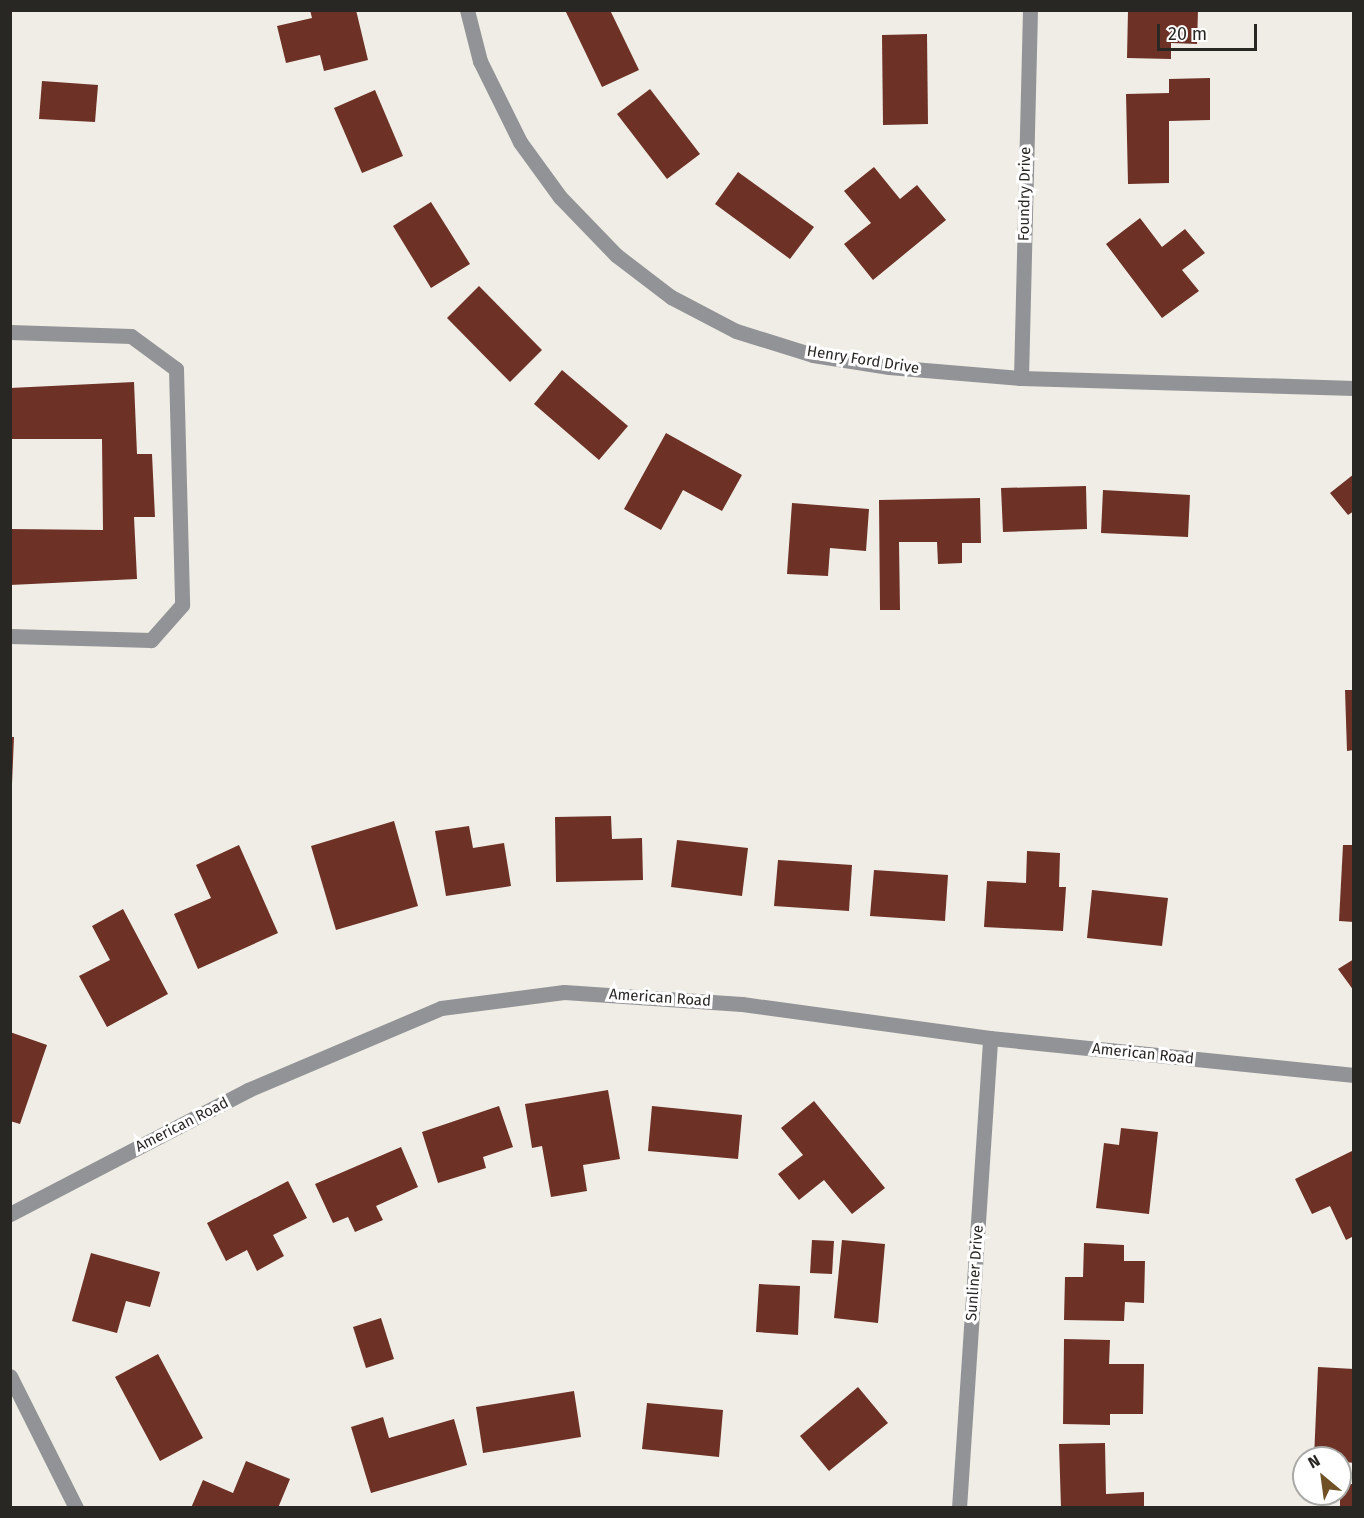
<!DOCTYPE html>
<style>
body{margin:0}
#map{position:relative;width:1364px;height:1518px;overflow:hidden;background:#efede5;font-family:"Fira Sans",sans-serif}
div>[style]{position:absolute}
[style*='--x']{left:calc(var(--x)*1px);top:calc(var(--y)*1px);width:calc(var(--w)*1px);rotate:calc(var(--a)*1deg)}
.building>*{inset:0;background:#6e3126}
.lane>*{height:15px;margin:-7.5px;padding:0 7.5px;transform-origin:7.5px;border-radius:7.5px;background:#929396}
.street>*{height:15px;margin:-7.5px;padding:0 7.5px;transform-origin:7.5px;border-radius:7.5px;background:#929396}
span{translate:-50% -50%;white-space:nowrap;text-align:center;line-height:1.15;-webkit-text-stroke:6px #fff;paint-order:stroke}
.street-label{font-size:15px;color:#282724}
.frame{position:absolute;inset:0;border:12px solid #282724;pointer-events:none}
.north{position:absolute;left:1292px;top:1446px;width:60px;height:60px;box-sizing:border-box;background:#fff;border:2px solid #a9a9a7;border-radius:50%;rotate:331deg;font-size:16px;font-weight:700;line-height:24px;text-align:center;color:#282724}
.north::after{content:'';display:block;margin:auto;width:21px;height:27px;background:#705126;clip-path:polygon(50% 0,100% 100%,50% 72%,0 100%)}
.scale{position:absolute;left:1157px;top:24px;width:100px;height:27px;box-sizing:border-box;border:3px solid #282724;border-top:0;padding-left:8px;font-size:18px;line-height:21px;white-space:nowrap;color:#282724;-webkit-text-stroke:4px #fff;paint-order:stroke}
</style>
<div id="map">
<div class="building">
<div style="clip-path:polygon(310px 10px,356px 10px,368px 60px,324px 71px,320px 55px,286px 63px,277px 26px,312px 18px)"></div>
<div style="clip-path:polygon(565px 10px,610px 10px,639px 70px,602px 87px)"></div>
<div style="clip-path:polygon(1128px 10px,1198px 10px,1197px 44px,1171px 43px,1171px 59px,1127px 58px)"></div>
<div style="clip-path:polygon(927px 34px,928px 124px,883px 125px,882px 35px)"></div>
<div style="clip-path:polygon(1210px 78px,1210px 120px,1169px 121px,1169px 183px,1128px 184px,1126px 94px,1169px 93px,1169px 79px)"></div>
<div style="clip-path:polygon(42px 81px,98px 85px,95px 122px,39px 119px)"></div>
<div style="clip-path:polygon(650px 89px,700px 154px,667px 179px,617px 114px)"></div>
<div style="clip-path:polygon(375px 90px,403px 156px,362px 173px,334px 108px)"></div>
<div style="clip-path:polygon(874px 167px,900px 199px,917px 185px,946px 220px,873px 280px,844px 244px,871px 223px,844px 191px)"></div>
<div style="clip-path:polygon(738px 172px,814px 227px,790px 259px,715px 204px)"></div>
<div style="clip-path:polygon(431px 202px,470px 264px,431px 288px,393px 226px)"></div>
<div style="clip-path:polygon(1140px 218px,1162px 247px,1185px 229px,1205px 253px,1182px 270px,1199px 291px,1162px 318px,1106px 244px)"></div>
<div style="clip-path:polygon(479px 286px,542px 350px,510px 382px,447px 318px)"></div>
<div style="clip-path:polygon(562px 370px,628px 426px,599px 460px,534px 404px)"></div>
<div style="clip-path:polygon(134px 382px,137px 454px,152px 454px,155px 517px,134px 517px,137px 579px,10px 585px,10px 529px,103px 530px,102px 439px,10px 439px,10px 388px)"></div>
<div style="clip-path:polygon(666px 433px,742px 475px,722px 511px,683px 490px,661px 530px,624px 509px)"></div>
<div style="clip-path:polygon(1354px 474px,1354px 511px,1348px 515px,1330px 493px)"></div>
<div style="clip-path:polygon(1086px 486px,1087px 529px,1003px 532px,1001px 488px)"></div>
<div style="clip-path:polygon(1103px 490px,1190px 495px,1188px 537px,1101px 533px)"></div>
<div style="clip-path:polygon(980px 498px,981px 543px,962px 543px,962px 563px,938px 564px,937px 542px,899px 542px,900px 610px,880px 610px,879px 500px)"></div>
<div style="clip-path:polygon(792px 503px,869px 509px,866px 551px,830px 548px,828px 576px,787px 574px)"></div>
<div style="clip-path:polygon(1345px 690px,1354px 690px,1354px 750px,1347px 751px)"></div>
<div style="clip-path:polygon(10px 737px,14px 737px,12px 784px,10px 784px)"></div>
<div style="clip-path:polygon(611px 816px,612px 839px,642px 838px,643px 880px,556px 882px,555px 817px)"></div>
<div style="clip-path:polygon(394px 821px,418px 906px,336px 930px,311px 846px)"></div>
<div style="clip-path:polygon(469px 826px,473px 848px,504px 843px,511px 886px,446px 896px,435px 831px)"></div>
<div style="clip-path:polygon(677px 840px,748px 848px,742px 896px,671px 887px)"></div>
<div style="clip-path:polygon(239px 845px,278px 933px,198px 969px,174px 914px,211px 898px,196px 865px)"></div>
<div style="clip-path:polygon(1343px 845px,1354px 845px,1354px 922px,1339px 921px)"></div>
<div style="clip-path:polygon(1027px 851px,1060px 853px,1059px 887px,1066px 887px,1063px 931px,984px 927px,987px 881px,1026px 883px)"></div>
<div style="clip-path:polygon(778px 860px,852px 865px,849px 911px,774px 906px)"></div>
<div style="clip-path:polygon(874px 870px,948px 875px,945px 921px,870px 916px)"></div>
<div style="clip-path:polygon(1092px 890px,1168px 898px,1162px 946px,1087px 938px)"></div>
<div style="clip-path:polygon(123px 909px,168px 994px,107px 1027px,79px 976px,110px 960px,92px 926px)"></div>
<div style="clip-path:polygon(1354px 959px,1354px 991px,1338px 969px)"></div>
<div style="clip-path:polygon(10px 1032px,47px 1045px,20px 1124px,10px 1121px)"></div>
<div style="clip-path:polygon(608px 1090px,620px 1159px,583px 1165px,587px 1191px,551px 1197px,542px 1146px,532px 1148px,525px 1104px)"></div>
<div style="clip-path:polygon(814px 1101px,885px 1188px,852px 1214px,824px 1180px,799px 1200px,778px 1174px,803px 1155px,781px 1128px)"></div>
<div style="clip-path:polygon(499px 1106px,513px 1147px,483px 1157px,486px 1168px,438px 1183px,422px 1132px)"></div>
<div style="clip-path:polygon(652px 1106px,742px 1115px,738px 1159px,648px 1151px)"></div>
<div style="clip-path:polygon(1121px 1128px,1158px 1132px,1149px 1214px,1096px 1208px,1104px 1143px,1119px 1145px)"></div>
<div style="clip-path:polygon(401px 1147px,418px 1187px,376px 1206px,383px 1220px,355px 1232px,348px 1217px,333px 1223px,315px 1184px)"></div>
<div style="clip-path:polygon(1354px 1150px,1354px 1236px,1346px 1240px,1330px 1206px,1312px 1214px,1295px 1179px)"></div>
<div style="clip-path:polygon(288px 1181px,307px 1218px,273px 1235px,284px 1256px,257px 1271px,247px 1250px,226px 1261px,207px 1223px)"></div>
<div style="clip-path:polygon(812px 1240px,834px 1241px,832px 1274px,810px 1273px)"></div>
<div style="clip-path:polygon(842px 1240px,885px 1244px,878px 1323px,834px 1318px)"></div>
<div style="clip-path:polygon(1084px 1243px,1124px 1245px,1124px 1261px,1145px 1261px,1144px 1303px,1125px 1302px,1124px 1321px,1064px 1320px,1065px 1277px,1083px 1277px)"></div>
<div style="clip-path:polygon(91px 1253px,160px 1272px,150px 1307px,126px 1301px,117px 1333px,72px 1321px)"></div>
<div style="clip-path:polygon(759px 1284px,800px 1286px,798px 1335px,756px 1332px)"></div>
<div style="clip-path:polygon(381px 1318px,394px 1359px,366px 1368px,353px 1327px)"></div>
<div style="clip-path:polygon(1064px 1339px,1110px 1340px,1109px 1364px,1144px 1364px,1143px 1414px,1110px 1414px,1110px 1425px,1063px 1424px)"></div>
<div style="clip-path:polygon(158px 1354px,203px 1438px,160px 1461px,115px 1377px)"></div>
<div style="clip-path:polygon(1318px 1367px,1354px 1369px,1354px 1463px,1314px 1458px)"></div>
<div style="clip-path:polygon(858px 1387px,888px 1423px,829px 1471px,800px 1436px)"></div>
<div style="clip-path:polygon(574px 1391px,581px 1437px,483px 1453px,476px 1407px)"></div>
<div style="clip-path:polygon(647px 1403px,723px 1410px,719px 1457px,642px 1449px)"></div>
<div style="clip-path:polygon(383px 1417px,389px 1438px,454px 1419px,467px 1465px,371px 1493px,351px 1427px)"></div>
<div style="clip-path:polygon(1105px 1443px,1106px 1494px,1144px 1492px,1144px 1508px,1061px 1508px,1059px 1444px)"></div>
<div style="clip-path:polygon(246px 1461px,290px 1479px,278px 1508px,191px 1508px,203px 1480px,233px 1493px)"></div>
<div style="clip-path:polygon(1340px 1484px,1354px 1484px,1354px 1508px,1340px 1508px)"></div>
</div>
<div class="lane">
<div style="--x:10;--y:332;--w:121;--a:1.9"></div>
<div style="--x:131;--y:336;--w:56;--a:36.3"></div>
<div style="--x:176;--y:369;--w:236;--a:88.5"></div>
<div style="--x:182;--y:605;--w:47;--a:131.5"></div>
<div style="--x:151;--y:640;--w:141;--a:-178.4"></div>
</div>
<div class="street">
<div style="--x:467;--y:10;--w:53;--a:75.7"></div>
<div style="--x:480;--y:61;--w:90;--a:63.7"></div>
<div style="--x:520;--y:142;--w:68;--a:54"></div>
<div style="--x:560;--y:197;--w:81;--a:46"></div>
<div style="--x:616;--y:255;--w:69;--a:37.4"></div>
<div style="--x:671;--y:297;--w:73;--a:27.6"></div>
<div style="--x:736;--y:331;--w:81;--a:17.3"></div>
<div style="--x:813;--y:355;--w:77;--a:9"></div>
<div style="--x:889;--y:367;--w:132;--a:4.8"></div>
<div style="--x:1021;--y:378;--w:333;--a:1.7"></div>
<div style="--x:1021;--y:378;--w:368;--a:-88.6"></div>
<div style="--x:10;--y:1214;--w:268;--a:-27.5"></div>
<div style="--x:248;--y:1090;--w:210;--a:-23"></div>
<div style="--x:441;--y:1008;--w:124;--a:-7.4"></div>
<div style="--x:564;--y:992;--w:178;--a:3.9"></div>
<div style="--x:742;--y:1004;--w:250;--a:7.8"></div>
<div style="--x:990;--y:1038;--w:366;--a:5.8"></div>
<div style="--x:10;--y:1376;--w:148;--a:63.4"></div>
<div style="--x:959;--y:1508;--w:471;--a:-86.2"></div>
</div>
<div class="street-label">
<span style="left:1025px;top:194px;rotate:-89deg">Foundry Drive</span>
<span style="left:863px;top:360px;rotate:9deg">Henry Ford Drive</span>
<span style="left:660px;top:998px;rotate:4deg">American Road</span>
<span style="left:1143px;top:1054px;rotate:6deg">American Road</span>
<span style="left:182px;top:1125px;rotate:-27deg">American Road</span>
<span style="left:975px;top:1273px;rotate:-86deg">Sunliner Drive</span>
</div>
<div class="frame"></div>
<div class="north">N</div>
<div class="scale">20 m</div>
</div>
